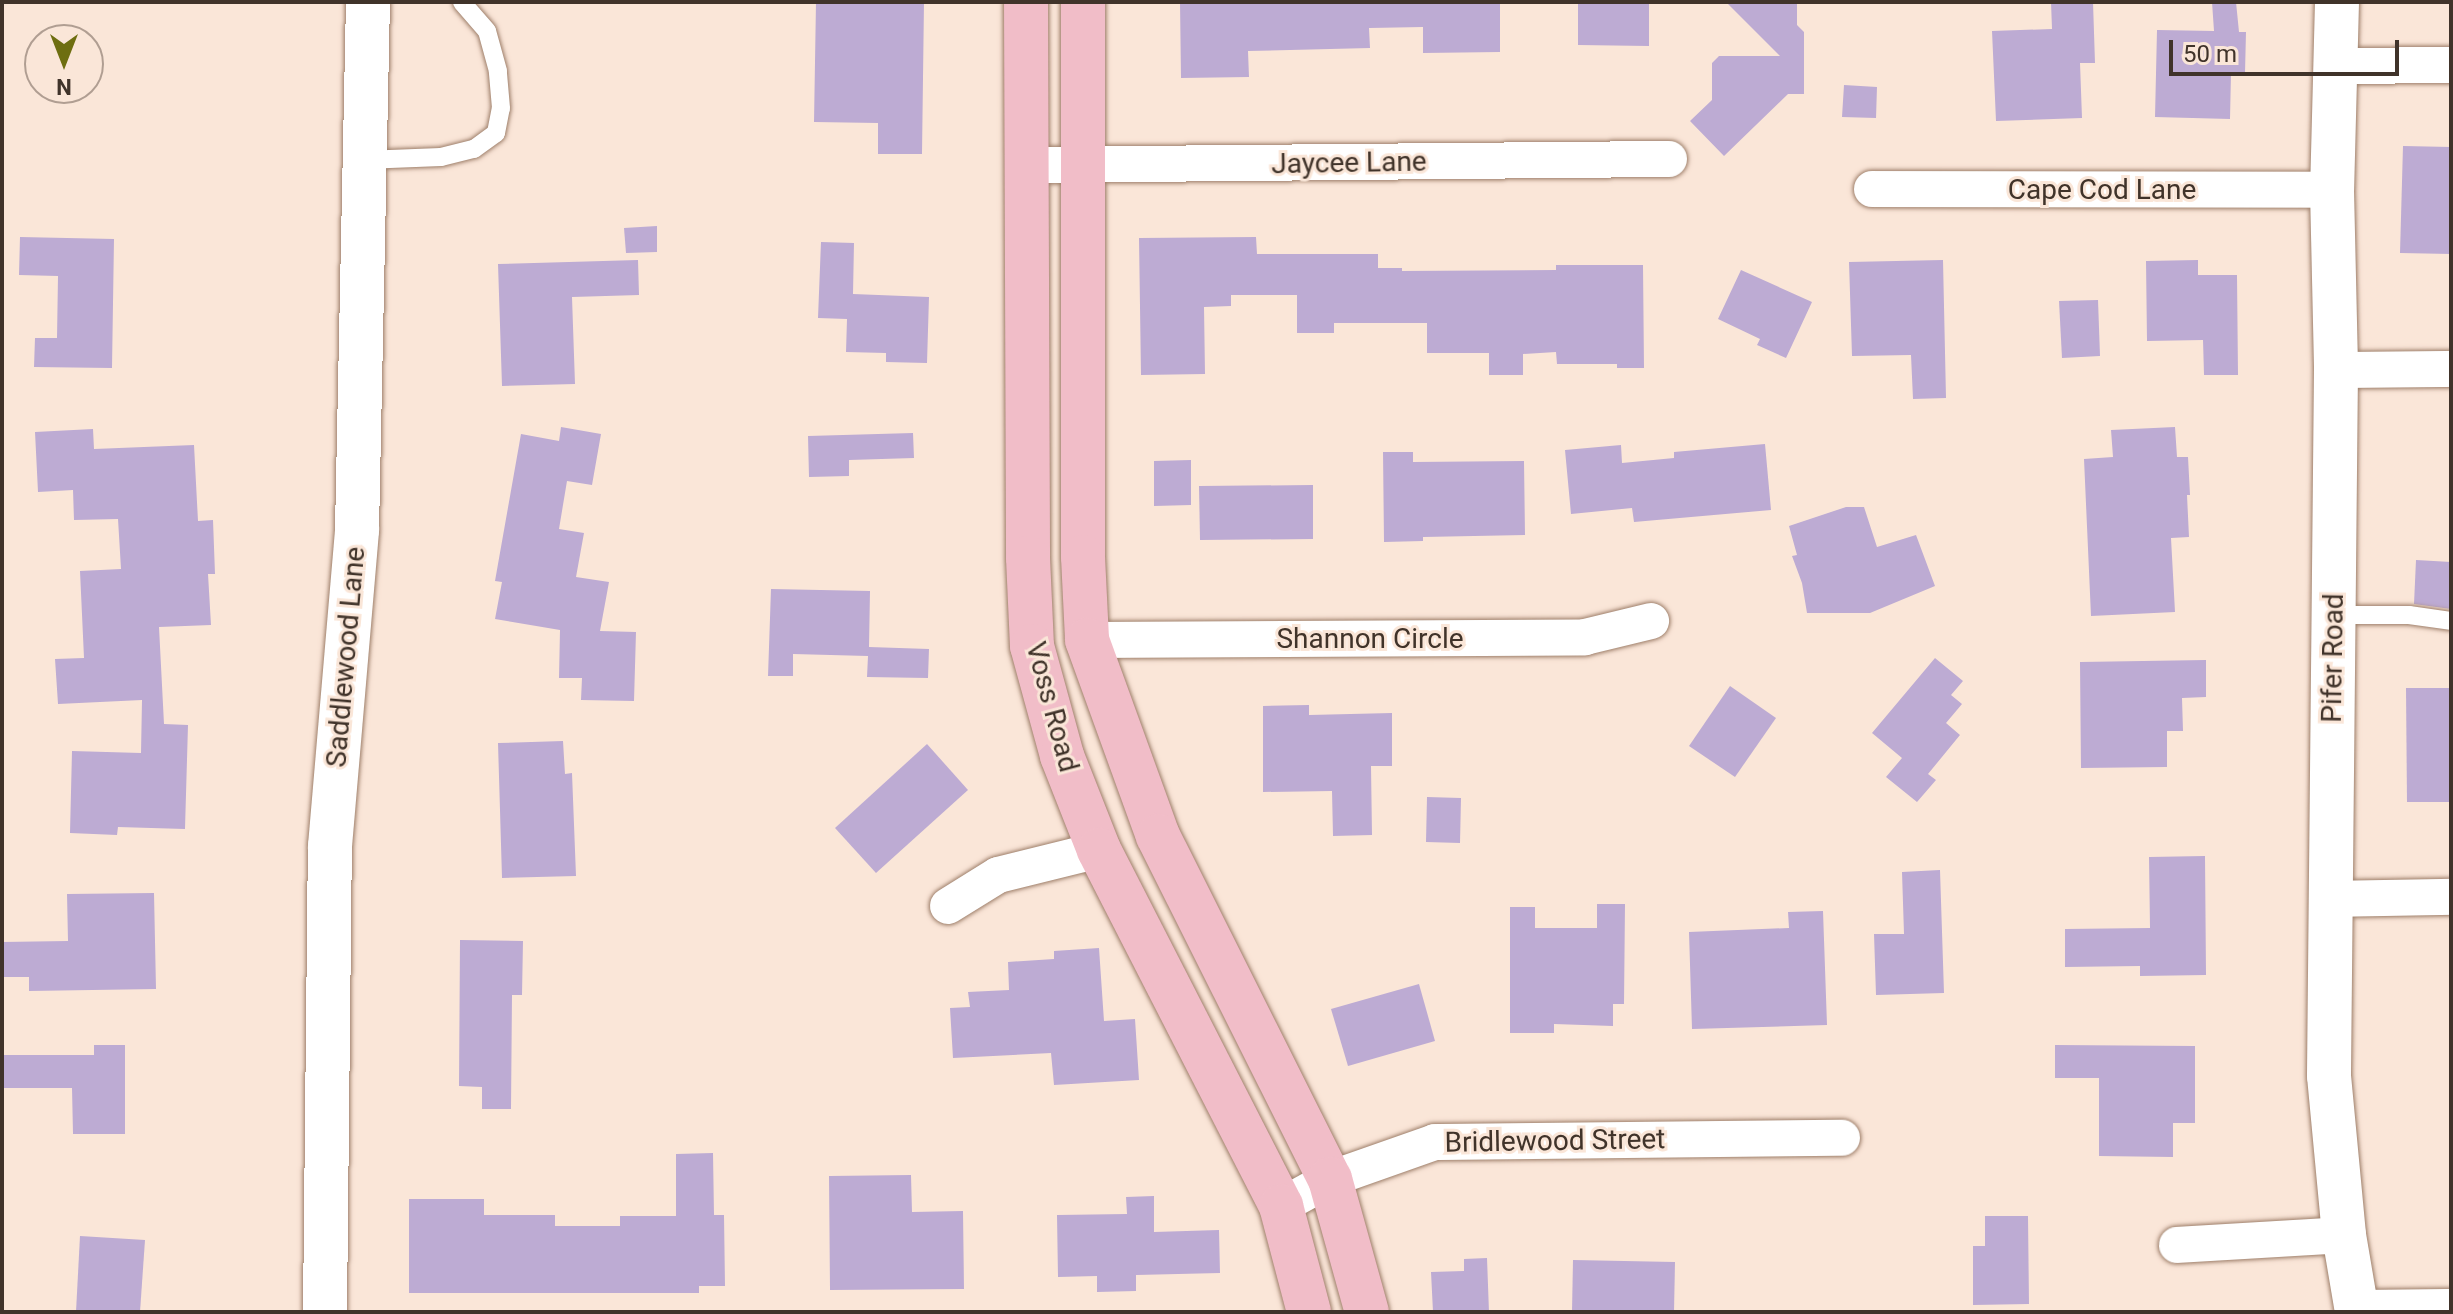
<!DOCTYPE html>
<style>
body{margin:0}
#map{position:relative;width:2453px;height:1314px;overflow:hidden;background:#fae6d8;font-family:Roboto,sans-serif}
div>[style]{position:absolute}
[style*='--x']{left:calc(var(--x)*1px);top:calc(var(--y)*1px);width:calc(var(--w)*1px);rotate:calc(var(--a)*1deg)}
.building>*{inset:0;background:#bdabd3}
.roads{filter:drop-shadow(0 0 2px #9e7f6a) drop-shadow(0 0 2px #9e7f6a)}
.service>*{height:18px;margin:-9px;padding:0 9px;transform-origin:9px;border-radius:9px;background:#fff}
.minor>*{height:36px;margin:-18px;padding:0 18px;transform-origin:18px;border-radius:18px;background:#fff}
.tertiary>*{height:44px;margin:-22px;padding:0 22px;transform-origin:22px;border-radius:22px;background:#fff}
.primary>*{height:44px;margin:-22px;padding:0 22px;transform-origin:22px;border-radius:22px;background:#f1bdc8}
span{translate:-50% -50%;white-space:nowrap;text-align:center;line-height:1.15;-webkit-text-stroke:6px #fae6d8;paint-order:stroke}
.street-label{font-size:28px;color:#40332a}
.frame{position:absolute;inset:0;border:4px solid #40332a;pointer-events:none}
.north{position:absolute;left:24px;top:24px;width:80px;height:80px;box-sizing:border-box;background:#fae6d8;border:2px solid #b09e92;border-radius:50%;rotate:180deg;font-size:22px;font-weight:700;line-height:32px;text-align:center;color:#40332a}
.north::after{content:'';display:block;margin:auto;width:28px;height:36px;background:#6e6e10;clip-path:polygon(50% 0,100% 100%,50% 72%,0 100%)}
.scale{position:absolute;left:2169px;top:40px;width:230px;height:36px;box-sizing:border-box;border:4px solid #40332a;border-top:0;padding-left:10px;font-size:24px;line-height:28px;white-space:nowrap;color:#40332a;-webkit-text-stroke:6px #fae6d8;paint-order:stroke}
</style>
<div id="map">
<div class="building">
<div style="clip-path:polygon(816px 2px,924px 2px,922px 154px,878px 154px,878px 123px,814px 122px)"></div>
<div style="clip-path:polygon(1180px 2px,1500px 2px,1500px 52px,1423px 53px,1423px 27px,1369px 28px,1370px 48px,1248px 51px,1249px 77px,1181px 78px)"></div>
<div style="clip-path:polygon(1578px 2px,1649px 2px,1649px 46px,1578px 45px)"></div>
<div style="clip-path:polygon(1726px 2px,1797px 2px,1797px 25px,1804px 32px,1804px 94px,1788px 94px,1724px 156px,1690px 121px,1712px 100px,1712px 63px,1719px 56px,1780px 56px)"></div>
<div style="clip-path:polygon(2051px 2px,2093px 2px,2095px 63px,2080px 63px,2082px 118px,1996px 121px,1992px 31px,2052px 29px)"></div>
<div style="clip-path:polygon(2212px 2px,2236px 2px,2239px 32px,2246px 32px,2245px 73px,2231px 73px,2230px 119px,2155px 117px,2157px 30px,2214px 31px)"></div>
<div style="clip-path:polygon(1844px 85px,1877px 87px,1876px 118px,1842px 117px)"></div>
<div style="clip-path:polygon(2403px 146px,2451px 147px,2451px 254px,2400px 253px)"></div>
<div style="clip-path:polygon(657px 226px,657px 252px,626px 253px,624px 228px)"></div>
<div style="clip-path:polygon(20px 237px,114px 239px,112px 368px,34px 367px,35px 338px,57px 338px,58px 276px,19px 275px)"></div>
<div style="clip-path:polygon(1256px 237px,1257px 254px,1378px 254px,1378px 268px,1402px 268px,1402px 271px,1556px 270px,1556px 265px,1643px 265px,1644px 368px,1617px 368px,1617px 364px,1557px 364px,1556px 352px,1523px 354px,1523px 375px,1489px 375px,1489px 353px,1427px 353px,1427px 323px,1334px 323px,1334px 333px,1297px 333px,1297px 295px,1231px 295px,1231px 306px,1204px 307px,1205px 374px,1141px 375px,1139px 238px)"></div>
<div style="clip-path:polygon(821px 242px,854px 243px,853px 294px,929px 297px,927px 363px,886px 362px,886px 353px,846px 352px,847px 319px,818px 318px)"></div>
<div style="clip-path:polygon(638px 260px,639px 295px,572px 297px,575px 384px,502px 386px,498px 264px)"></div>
<div style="clip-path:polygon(1943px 260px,1946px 398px,1913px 399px,1911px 355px,1852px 356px,1849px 262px)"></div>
<div style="clip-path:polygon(2198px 260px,2198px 275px,2237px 275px,2238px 375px,2204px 375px,2203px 340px,2147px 341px,2146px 261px)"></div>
<div style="clip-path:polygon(1741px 270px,1812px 302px,1786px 358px,1757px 345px,1760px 339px,1718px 319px)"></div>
<div style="clip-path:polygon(2098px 300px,2100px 356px,2062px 358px,2059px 301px)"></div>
<div style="clip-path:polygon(561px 427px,601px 434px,592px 485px,567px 481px,559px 529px,584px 533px,576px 577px,609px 582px,600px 631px,636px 632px,634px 701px,581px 700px,582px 678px,559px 678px,560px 630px,495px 619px,502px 582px,495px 581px,521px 434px,559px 441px)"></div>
<div style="clip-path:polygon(2175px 427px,2177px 457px,2188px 457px,2190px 495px,2187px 495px,2189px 537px,2171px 538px,2175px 612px,2091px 616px,2084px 459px,2113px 457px,2111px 430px)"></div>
<div style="clip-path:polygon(93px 429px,94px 449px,194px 445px,198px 521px,213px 520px,215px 574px,208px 574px,211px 625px,159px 627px,164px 724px,188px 725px,185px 829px,118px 827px,117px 835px,70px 833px,72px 751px,141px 753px,142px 700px,58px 704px,55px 659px,84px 658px,80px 571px,121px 569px,118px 519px,74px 520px,73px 490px,38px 492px,35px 432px)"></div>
<div style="clip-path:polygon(913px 433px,914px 458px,849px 460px,849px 476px,809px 477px,808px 436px)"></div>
<div style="clip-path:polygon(1765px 444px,1771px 510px,1634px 522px,1632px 508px,1571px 514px,1565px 450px,1621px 445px,1622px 463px,1674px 458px,1674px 452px)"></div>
<div style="clip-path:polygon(1383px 452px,1413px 452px,1413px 462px,1524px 461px,1525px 535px,1423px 537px,1423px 541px,1384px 542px)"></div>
<div style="clip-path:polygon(1191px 460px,1191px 505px,1154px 506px,1154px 461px)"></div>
<div style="clip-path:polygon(1313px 485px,1313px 539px,1200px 540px,1199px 486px)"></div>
<div style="clip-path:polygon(1846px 507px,1864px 507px,1877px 547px,1916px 535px,1935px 586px,1870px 613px,1807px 613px,1802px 583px,1792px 556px,1797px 555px,1789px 526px)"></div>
<div style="clip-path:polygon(2416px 560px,2451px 562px,2451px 609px,2414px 604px)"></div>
<div style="clip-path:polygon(771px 589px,870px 591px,869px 647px,929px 649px,928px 678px,867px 677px,868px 656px,793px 654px,793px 676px,768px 676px)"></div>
<div style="clip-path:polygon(1935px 658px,1963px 681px,1951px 695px,1962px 704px,1946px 723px,1960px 735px,1928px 774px,1936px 780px,1917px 802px,1886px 777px,1902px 758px,1872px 733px)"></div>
<div style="clip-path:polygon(2206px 660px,2206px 697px,2182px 698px,2183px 731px,2167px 731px,2167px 767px,2081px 768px,2080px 662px)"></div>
<div style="clip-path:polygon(1730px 686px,1776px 718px,1735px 777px,1689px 746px)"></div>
<div style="clip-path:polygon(2406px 688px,2450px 688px,2451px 802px,2407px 802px)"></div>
<div style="clip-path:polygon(1309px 705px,1309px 715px,1392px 713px,1392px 766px,1371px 766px,1372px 835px,1333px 836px,1332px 791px,1263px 792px,1263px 706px)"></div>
<div style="clip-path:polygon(563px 741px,565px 774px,572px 773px,576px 876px,502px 878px,498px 743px)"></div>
<div style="clip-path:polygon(927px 744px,968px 790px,876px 873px,835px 828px)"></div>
<div style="clip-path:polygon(1427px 797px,1461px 798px,1460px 843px,1426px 842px)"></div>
<div style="clip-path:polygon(2205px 856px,2206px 975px,2140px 976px,2140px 966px,2065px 967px,2065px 929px,2150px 928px,2149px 857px)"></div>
<div style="clip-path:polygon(1940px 870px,1944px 993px,1876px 995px,1874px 934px,1904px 934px,1902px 872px)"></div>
<div style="clip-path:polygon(154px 893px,156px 989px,29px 991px,29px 977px,2px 977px,2px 942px,68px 941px,67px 894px)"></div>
<div style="clip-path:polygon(1597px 904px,1625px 904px,1624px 1004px,1613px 1004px,1613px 1026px,1554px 1024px,1554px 1033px,1510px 1033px,1510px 907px,1535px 907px,1535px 928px,1597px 928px)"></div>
<div style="clip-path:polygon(1823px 911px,1827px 1025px,1692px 1029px,1689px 932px,1789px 928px,1788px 912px)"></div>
<div style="clip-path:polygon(460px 940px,523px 941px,522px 995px,512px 995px,511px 1109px,482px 1109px,482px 1087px,459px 1086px)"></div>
<div style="clip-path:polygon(1099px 948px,1104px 1021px,1135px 1019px,1139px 1080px,1054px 1085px,1051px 1053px,953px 1058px,950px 1008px,970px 1007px,968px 992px,1009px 990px,1008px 962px,1054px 959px,1054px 951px)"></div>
<div style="clip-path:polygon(1419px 984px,1435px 1041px,1348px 1066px,1331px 1009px)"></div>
<div style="clip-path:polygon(94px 1045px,125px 1045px,125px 1134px,73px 1134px,72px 1088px,2px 1088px,2px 1055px,94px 1055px)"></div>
<div style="clip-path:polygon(2055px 1045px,2195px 1046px,2195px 1123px,2173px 1123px,2173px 1157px,2099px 1156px,2099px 1078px,2055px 1078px)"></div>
<div style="clip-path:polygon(713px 1153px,714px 1215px,724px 1215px,725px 1286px,699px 1286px,699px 1293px,409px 1293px,409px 1199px,484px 1199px,484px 1215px,555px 1215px,555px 1226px,620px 1226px,620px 1216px,676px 1216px,676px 1154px)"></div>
<div style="clip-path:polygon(911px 1175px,912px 1212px,963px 1211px,964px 1289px,830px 1290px,829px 1176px)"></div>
<div style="clip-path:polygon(1154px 1196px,1154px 1232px,1219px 1230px,1220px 1273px,1136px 1275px,1136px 1291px,1097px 1292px,1097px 1276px,1058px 1277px,1057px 1215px,1127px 1214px,1126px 1197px)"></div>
<div style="clip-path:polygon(1985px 1216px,2028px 1216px,2029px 1304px,1973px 1305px,1973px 1246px,1985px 1246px)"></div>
<div style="clip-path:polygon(80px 1236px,145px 1240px,140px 1312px,76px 1312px)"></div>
<div style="clip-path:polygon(1487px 1258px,1489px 1312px,1433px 1312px,1431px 1272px,1464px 1271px,1464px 1259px)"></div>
<div style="clip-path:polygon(1573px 1260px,1675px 1262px,1674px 1312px,1572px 1312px)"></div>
</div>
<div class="roads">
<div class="service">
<div style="--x:364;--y:160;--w:77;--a:-2.2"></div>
<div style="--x:441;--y:157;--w:34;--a:-14"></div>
<div style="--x:474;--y:149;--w:27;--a:-36"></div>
<div style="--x:496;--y:133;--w:25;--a:-79"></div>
<div style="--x:501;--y:108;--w:37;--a:-95"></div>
<div style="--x:498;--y:71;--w:41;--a:-105.4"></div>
<div style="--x:487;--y:31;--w:38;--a:-131"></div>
<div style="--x:2334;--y:615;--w:75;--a:0"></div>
<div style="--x:2409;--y:615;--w:42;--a:8.1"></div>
</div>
<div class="minor">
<div style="--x:2338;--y:66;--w:113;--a:-0.5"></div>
<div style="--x:1028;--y:165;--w:641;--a:-0.54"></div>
<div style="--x:1872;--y:189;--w:460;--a:0.1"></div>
<div style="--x:2336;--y:370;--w:115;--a:-0.5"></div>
<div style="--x:1087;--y:640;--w:498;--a:-0.3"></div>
<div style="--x:1585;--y:637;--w:68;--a:-13.6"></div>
<div style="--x:2331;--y:899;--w:120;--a:-1"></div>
<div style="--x:948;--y:906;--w:59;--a:-31.8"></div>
<div style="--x:998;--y:875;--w:104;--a:-13.9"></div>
<div style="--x:1281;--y:1206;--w:56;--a:-28.9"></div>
<div style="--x:1330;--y:1179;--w:111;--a:-19.4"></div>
<div style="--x:1435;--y:1142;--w:407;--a:-0.6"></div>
<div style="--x:2177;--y:1245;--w:167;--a:-3.4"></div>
<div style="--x:2356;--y:1308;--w:95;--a:-0.6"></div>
</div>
<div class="tertiary">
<div style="--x:2337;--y:2;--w:188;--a:91.5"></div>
<div style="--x:2332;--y:190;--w:180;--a:88.7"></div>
<div style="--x:2336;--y:370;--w:706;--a:90.57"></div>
<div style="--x:2329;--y:1076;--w:160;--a:84.6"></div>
<div style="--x:2344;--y:1235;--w:78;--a:80.4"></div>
<div style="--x:325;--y:1312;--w:466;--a:-89.4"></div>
<div style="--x:330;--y:846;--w:317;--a:-85.1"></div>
<div style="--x:357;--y:530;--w:528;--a:-88.81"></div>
</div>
<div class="primary">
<div style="--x:1026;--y:2;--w:556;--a:89.79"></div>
<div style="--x:1028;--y:558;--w:88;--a:87.4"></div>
<div style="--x:1032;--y:646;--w:114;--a:74.7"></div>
<div style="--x:1062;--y:756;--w:101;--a:68.5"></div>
<div style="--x:1099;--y:850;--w:400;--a:62.9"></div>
<div style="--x:1281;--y:1206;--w:110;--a:75.2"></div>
<div style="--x:1083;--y:2;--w:555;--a:90"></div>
<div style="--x:1083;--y:557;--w:83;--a:87.2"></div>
<div style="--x:1087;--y:640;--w:208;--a:70.1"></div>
<div style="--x:1158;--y:836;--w:384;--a:63.4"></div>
<div style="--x:1330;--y:1179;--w:138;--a:74.5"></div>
</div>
</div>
<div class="street-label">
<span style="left:1349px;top:163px;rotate:-1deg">Jaycee Lane</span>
<span style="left:2102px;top:190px">Cape Cod Lane</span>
<span style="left:1370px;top:639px">Shannon Circle</span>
<span style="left:346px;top:657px;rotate:-85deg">Saddlewood Lane</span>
<span style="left:2333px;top:658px;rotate:-89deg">Pifer Road</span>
<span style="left:1052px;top:707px;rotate:75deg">Voss Road</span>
<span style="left:1555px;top:1141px;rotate:-1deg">Bridlewood Street</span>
</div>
<div class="frame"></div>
<div class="north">N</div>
<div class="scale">50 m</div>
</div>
